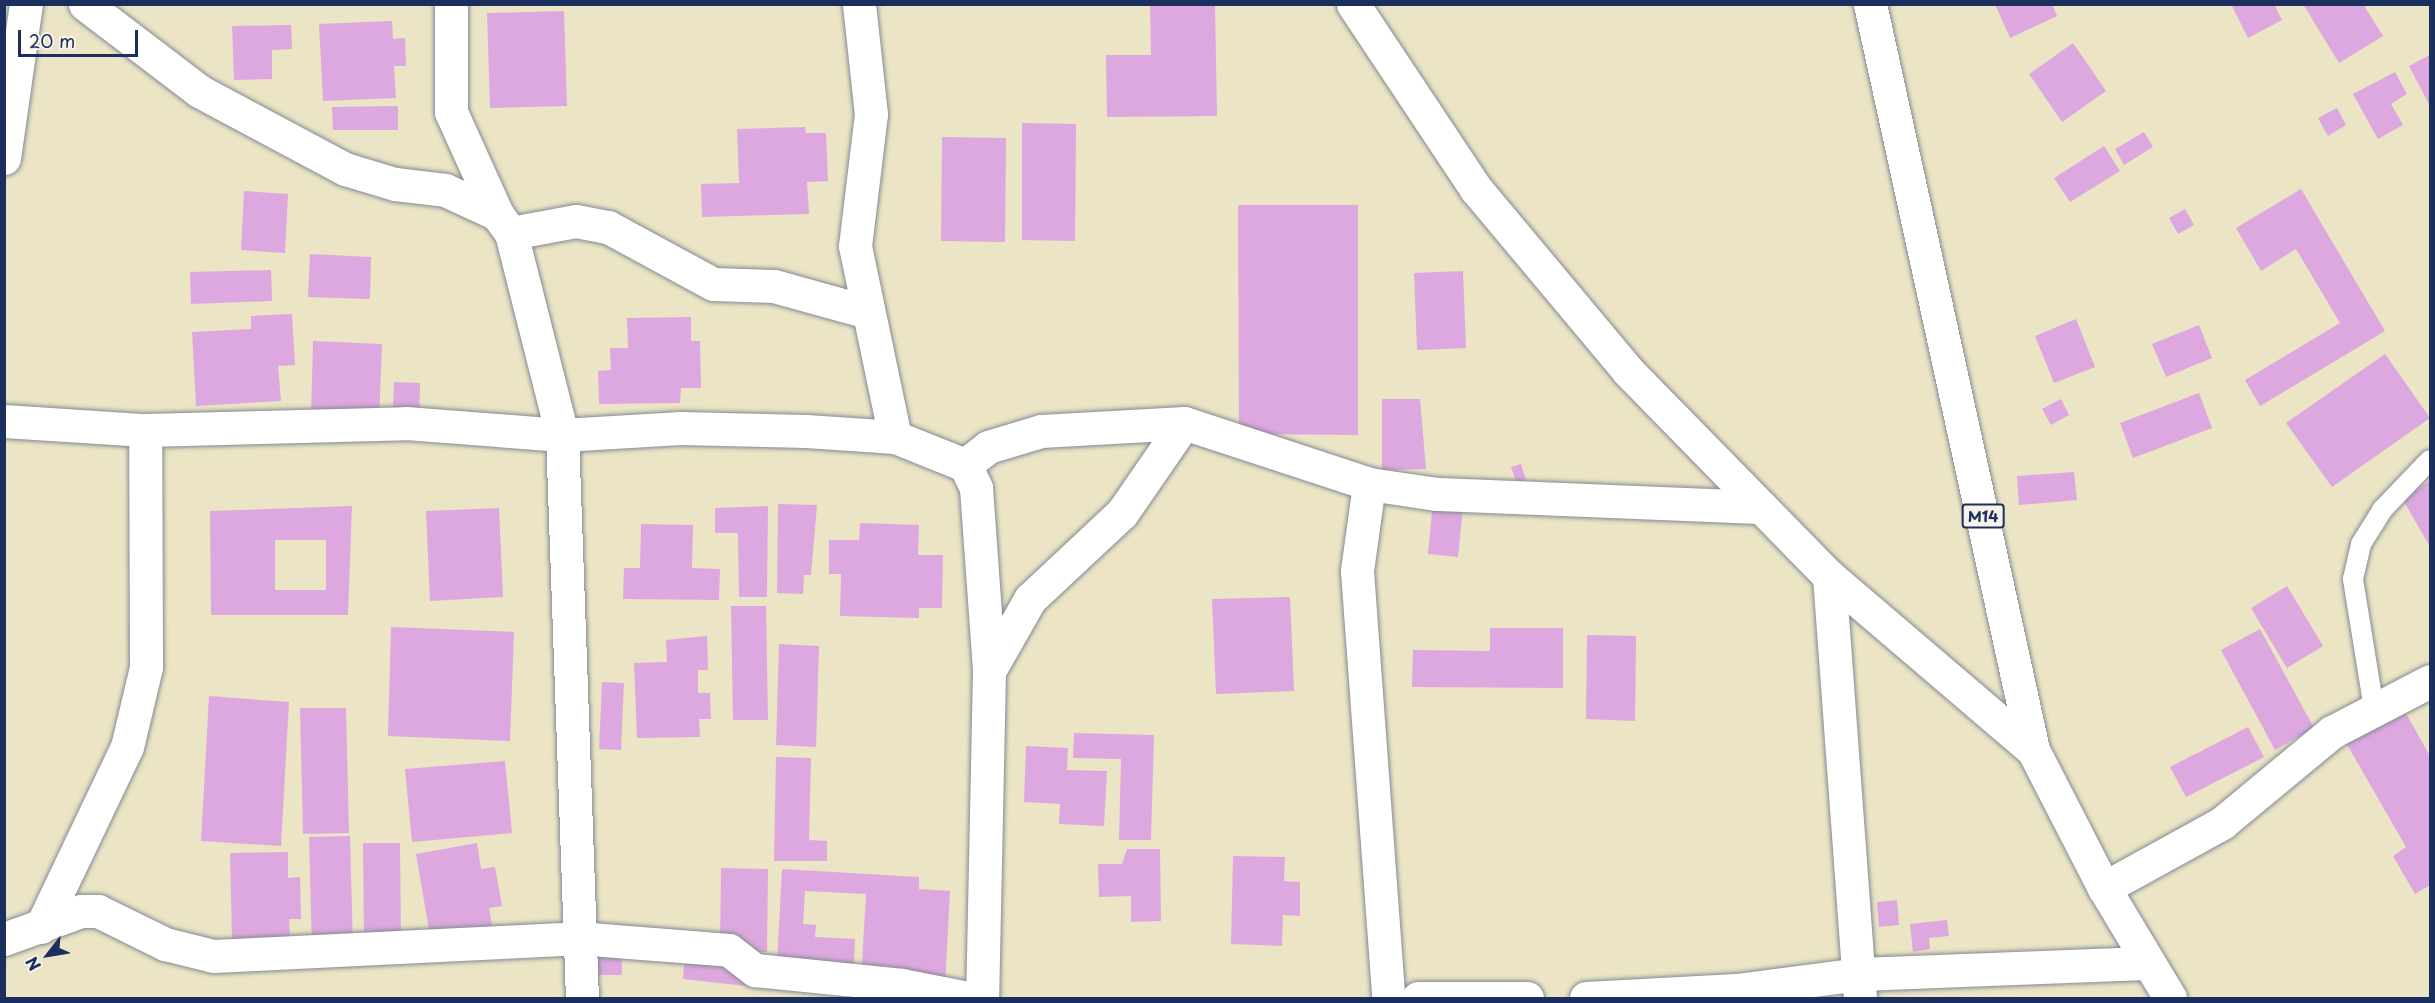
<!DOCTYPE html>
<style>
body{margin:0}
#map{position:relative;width:2435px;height:1003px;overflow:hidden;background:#ebe4c5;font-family:"Playpen Sans",sans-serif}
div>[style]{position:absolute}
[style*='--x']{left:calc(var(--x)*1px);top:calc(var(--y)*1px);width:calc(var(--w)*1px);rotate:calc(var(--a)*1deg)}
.building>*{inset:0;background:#dda8df}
.roads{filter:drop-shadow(0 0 2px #838a92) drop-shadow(0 0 2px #838a92)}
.service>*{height:20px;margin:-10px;padding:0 10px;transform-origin:10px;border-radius:10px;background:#fff}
.minor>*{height:33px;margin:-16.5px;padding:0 16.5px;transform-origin:16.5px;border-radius:16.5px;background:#fff}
.primary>*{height:33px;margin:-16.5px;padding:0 16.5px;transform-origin:16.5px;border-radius:16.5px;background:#fff}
span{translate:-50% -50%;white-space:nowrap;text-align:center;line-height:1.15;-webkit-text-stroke:4.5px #f7f3e8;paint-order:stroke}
.shield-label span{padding:2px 4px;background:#f7f3e8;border:2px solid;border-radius:4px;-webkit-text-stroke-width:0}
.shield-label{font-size:15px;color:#1b2f5e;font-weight:700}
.frame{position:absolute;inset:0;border:6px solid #1b2f5e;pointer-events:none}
.north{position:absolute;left:18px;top:925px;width:60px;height:60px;-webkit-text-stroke:4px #f7f3e8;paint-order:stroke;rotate:239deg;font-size:16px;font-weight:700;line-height:24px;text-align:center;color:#1b2f5e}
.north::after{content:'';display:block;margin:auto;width:21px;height:27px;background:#1b2f5e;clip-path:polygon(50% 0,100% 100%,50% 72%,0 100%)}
.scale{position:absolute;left:18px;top:30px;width:120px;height:27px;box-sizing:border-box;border:3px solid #1b2f5e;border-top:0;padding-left:8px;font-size:18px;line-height:21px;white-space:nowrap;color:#1b2f5e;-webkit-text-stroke:4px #f7f3e8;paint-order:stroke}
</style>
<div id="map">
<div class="building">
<div style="clip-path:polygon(1150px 4px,1215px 4px,1217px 116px,1107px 117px,1106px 55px,1151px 55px)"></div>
<div style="clip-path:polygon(1995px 4px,2052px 4px,2057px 16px,2010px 38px)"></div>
<div style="clip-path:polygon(2231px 4px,2274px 4px,2282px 20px,2248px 38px)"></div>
<div style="clip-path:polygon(2303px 4px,2363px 4px,2383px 36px,2339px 63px)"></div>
<div style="clip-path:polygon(564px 11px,567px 106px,490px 108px,487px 13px)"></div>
<div style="clip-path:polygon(392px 21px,393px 39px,405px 38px,406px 66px,394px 66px,396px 98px,323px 101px,319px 24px)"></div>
<div style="clip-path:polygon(291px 25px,292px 49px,272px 50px,272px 79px,234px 80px,232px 26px)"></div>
<div style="clip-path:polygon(2073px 43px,2106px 91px,2062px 122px,2029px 74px)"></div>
<div style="clip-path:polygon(2430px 55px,2430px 106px,2409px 66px)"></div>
<div style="clip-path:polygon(2395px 72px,2407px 94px,2391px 104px,2403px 125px,2378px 139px,2353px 94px)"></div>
<div style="clip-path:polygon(398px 106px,398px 130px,333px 130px,332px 107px)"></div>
<div style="clip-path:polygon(2337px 108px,2346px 125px,2328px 136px,2318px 118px)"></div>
<div style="clip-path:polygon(1022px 123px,1076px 124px,1075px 241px,1022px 240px)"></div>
<div style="clip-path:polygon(805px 127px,806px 133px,826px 133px,828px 181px,807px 182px,809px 214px,702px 217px,701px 184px,739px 183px,737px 129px)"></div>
<div style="clip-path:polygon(2144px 132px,2153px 147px,2124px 165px,2115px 149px)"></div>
<div style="clip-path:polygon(942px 137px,1006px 138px,1005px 242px,941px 241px)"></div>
<div style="clip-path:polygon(2104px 146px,2120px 171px,2070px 202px,2054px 178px)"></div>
<div style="clip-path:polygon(2301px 189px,2385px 331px,2260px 406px,2245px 380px,2340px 323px,2296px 249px,2261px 271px,2236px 228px)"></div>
<div style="clip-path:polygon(244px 191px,288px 194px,285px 253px,241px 250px)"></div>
<div style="clip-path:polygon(1238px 205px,1358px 205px,1358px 435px,1239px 434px)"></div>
<div style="clip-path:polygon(2185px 209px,2194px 225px,2178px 234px,2169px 218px)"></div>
<div style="clip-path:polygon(310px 254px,371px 257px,370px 299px,308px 297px)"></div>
<div style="clip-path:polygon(271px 270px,272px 301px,191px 304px,190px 272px)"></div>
<div style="clip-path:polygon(1463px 271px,1466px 348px,1417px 350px,1414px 273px)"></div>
<div style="clip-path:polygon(292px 314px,295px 365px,278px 366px,281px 401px,196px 406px,192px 332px,251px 329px,251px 316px)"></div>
<div style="clip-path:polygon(691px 317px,691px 341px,700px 341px,701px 388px,681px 388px,680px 403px,599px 404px,598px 371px,611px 370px,610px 348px,628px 348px,627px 318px)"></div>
<div style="clip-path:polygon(2076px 319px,2095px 367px,2054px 383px,2035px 336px)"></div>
<div style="clip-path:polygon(2199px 325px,2212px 358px,2166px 377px,2152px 344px)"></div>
<div style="clip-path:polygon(313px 341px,382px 344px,379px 419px,311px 417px)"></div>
<div style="clip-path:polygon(2385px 354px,2430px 418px,2332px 487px,2286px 423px)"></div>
<div style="clip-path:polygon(394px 382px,420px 383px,419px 434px,392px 434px)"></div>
<div style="clip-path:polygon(2199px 393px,2212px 428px,2133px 458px,2120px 423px)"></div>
<div style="clip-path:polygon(1382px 399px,1420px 399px,1426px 469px,1382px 470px)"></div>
<div style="clip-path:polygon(2061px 399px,2069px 415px,2051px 425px,2042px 409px)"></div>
<div style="clip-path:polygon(1521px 464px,1528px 486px,1519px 489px,1511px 467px)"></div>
<div style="clip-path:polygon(2074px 472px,2077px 500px,2019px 505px,2017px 476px)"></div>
<div style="clip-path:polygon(2430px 481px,2430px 547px,2402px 498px)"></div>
<div style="clip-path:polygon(1433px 502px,1463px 506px,1458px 557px,1428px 554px)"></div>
<div style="clip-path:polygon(778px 504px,817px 505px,811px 575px,804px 575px,803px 594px,777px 593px)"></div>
<div style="clip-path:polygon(evenodd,352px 506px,348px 615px,211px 615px,210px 511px,352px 506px,275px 540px,326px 540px,326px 590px,275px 590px,275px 540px)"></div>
<div style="clip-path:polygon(768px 506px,767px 597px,739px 597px,738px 533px,715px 533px,715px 508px)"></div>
<div style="clip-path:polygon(499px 508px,503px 597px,430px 601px,426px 511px)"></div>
<div style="clip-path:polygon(860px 523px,919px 525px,918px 555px,943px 555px,942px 608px,919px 608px,919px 618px,840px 616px,841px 574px,829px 574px,829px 540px,859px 540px)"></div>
<div style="clip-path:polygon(641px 524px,693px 525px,692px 568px,720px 569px,719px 600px,623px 599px,624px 568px,640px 568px)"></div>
<div style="clip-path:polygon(2287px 586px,2323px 646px,2287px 668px,2251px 608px)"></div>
<div style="clip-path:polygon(1290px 597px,1294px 691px,1216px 694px,1212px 599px)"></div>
<div style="clip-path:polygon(731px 606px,766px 606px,768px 720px,733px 720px)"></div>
<div style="clip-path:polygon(391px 627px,514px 632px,510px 741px,388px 736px)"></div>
<div style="clip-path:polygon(1490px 628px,1563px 628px,1563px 688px,1412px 687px,1413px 650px,1490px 651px)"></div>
<div style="clip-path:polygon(2260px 629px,2314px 728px,2275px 750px,2221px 650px)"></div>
<div style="clip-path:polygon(1587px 635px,1636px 636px,1635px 721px,1586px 719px)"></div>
<div style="clip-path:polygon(707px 636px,708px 670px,698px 670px,698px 693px,710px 693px,711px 719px,699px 719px,700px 737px,637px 738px,634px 663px,667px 662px,666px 640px)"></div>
<div style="clip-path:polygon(779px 644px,819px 646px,816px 747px,776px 745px)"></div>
<div style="clip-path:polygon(602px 682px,624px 683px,621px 750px,599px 749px)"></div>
<div style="clip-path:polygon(209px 696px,289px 702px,281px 846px,201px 841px)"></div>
<div style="clip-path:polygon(2399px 701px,2430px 756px,2430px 885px,2415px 894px,2393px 856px,2406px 847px,2341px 734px)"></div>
<div style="clip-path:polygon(300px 708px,346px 708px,349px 833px,303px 834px)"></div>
<div style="clip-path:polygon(2248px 727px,2264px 757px,2186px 797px,2170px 767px)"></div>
<div style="clip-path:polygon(1074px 733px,1154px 735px,1151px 840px,1119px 840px,1121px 759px,1073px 758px)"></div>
<div style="clip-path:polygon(1026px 746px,1068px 748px,1067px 770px,1107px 771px,1104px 826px,1059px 824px,1060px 804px,1024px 802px)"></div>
<div style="clip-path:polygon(776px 757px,811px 758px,809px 840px,827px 841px,827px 861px,774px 861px)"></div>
<div style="clip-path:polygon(505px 761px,512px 833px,412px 842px,405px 769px)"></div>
<div style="clip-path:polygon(350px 836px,353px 949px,312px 950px,309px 837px)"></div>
<div style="clip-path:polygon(363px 843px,400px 843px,401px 939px,364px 939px)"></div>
<div style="clip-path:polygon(477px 843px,481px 869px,495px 867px,502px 906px,489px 908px,493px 931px,431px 941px,416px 854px)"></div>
<div style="clip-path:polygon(1127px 849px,1160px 849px,1161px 921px,1131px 922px,1131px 896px,1099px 897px,1098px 864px,1122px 864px)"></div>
<div style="clip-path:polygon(288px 852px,288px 878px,300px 877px,301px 919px,289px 919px,290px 938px,232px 939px,230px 853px)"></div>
<div style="clip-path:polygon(1233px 856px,1285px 857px,1284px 881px,1300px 882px,1300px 916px,1283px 915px,1282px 946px,1231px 944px)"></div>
<div style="clip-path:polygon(721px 868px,768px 869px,767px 952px,720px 951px)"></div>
<div style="clip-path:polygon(782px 869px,919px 877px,919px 889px,950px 891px,945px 985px,861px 980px,866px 894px,805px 891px,803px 924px,816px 925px,815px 937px,855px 939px,853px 985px,776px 980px)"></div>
<div style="clip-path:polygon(1897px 900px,1899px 925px,1879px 927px,1877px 902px)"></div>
<div style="clip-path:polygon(1947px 920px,1949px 936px,1929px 938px,1930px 949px,1913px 952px,1910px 924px)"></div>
<div style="clip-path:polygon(594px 945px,621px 945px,622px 975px,594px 975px)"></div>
<div style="clip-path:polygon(685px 951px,758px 959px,755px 987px,683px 979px)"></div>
</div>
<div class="roads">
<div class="service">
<div style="--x:2374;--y:709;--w:132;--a:-99.2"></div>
<div style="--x:2353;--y:579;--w:36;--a:-77"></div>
<div style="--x:2361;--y:544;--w:40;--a:-58"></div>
<div style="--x:2382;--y:510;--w:69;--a:-46.2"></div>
</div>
<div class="minor">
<div style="--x:85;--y:4;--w:143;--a:37.3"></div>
<div style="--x:199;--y:91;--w:166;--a:28.1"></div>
<div style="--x:345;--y:169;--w:52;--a:16.7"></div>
<div style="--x:395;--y:184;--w:50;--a:6.8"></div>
<div style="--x:445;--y:190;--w:57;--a:24.8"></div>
<div style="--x:451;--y:4;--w:108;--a:90"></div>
<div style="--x:451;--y:112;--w:112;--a:65.7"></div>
<div style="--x:497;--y:214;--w:24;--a:54"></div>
<div style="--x:511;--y:233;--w:208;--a:75.8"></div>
<div style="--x:562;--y:435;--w:563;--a:87.97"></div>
<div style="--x:859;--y:4;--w:111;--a:83.8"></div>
<div style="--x:871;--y:114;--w:133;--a:96.9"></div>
<div style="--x:855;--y:246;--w:195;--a:78.2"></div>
<div style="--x:1353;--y:4;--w:222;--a:56.4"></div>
<div style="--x:1476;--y:189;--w:237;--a:50.1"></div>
<div style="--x:1628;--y:371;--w:287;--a:45.6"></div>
<div style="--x:1829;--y:576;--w:268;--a:40.5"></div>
<div style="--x:4;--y:158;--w:156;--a:-81.9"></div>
<div style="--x:511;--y:233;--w:66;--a:-10.5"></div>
<div style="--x:576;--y:221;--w:33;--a:11"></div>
<div style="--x:608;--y:227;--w:119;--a:28.5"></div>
<div style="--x:713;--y:284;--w:61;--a:1.9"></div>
<div style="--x:774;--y:286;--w:93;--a:15.5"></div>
<div style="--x:4;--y:421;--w:141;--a:3.7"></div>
<div style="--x:145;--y:430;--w:261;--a:-1.5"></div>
<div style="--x:406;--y:423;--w:156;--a:4.4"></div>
<div style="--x:562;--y:435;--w:119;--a:-3.4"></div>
<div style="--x:681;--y:428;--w:125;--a:1.4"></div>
<div style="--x:806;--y:431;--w:89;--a:3.9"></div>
<div style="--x:895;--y:437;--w:75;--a:21.8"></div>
<div style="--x:965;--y:465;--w:25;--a:64"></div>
<div style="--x:976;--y:488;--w:183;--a:85.9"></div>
<div style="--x:989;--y:671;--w:327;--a:91.2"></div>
<div style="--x:965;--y:465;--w:29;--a:-38"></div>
<div style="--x:988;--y:447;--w:55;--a:-16.8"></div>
<div style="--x:1041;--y:431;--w:143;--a:-3.2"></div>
<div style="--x:1184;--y:423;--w:195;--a:18.2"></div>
<div style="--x:1369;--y:484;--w:69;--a:8.4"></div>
<div style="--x:1437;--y:494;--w:324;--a:2.3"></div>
<div style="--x:1369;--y:484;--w:88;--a:97.9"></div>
<div style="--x:1357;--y:571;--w:428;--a:85.8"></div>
<div style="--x:1829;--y:576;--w:423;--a:85.8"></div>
<div style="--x:989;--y:671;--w:83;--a:-60.3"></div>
<div style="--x:1030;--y:599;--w:126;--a:-43.1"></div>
<div style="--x:1122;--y:513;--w:109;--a:-55.4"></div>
<div style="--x:2104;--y:888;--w:135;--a:-28.8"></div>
<div style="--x:2222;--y:823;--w:143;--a:-39.6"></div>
<div style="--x:2332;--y:732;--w:110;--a:-27.5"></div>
<div style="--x:41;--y:927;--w:199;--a:-64.5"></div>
<div style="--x:127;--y:747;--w:82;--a:-76.6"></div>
<div style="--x:146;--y:667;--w:237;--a:-90.2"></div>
<div style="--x:4;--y:939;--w:82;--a:-20"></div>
<div style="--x:81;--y:911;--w:17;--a:0"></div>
<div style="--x:98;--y:911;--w:75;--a:26.2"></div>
<div style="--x:165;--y:944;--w:50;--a:13.8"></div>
<div style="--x:214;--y:956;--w:364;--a:-2.8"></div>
<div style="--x:578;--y:938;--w:151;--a:4.5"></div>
<div style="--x:729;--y:950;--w:33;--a:38"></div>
<div style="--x:755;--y:970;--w:148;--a:5.8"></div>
<div style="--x:902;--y:985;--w:68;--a:11"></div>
<div style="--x:1418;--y:998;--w:109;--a:0"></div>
<div style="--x:1586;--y:998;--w:150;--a:-3.1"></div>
<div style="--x:1736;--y:990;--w:124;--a:-7.4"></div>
<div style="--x:1859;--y:974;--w:287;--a:-2.2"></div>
</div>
<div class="primary">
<div style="--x:1870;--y:4;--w:764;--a:77.67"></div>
<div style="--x:2033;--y:750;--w:155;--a:62.8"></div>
<div style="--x:2104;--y:888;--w:128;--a:59"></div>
</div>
</div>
<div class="shield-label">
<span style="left:1983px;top:516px">M14</span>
</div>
<div class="frame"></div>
<div class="north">N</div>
<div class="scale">20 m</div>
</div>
